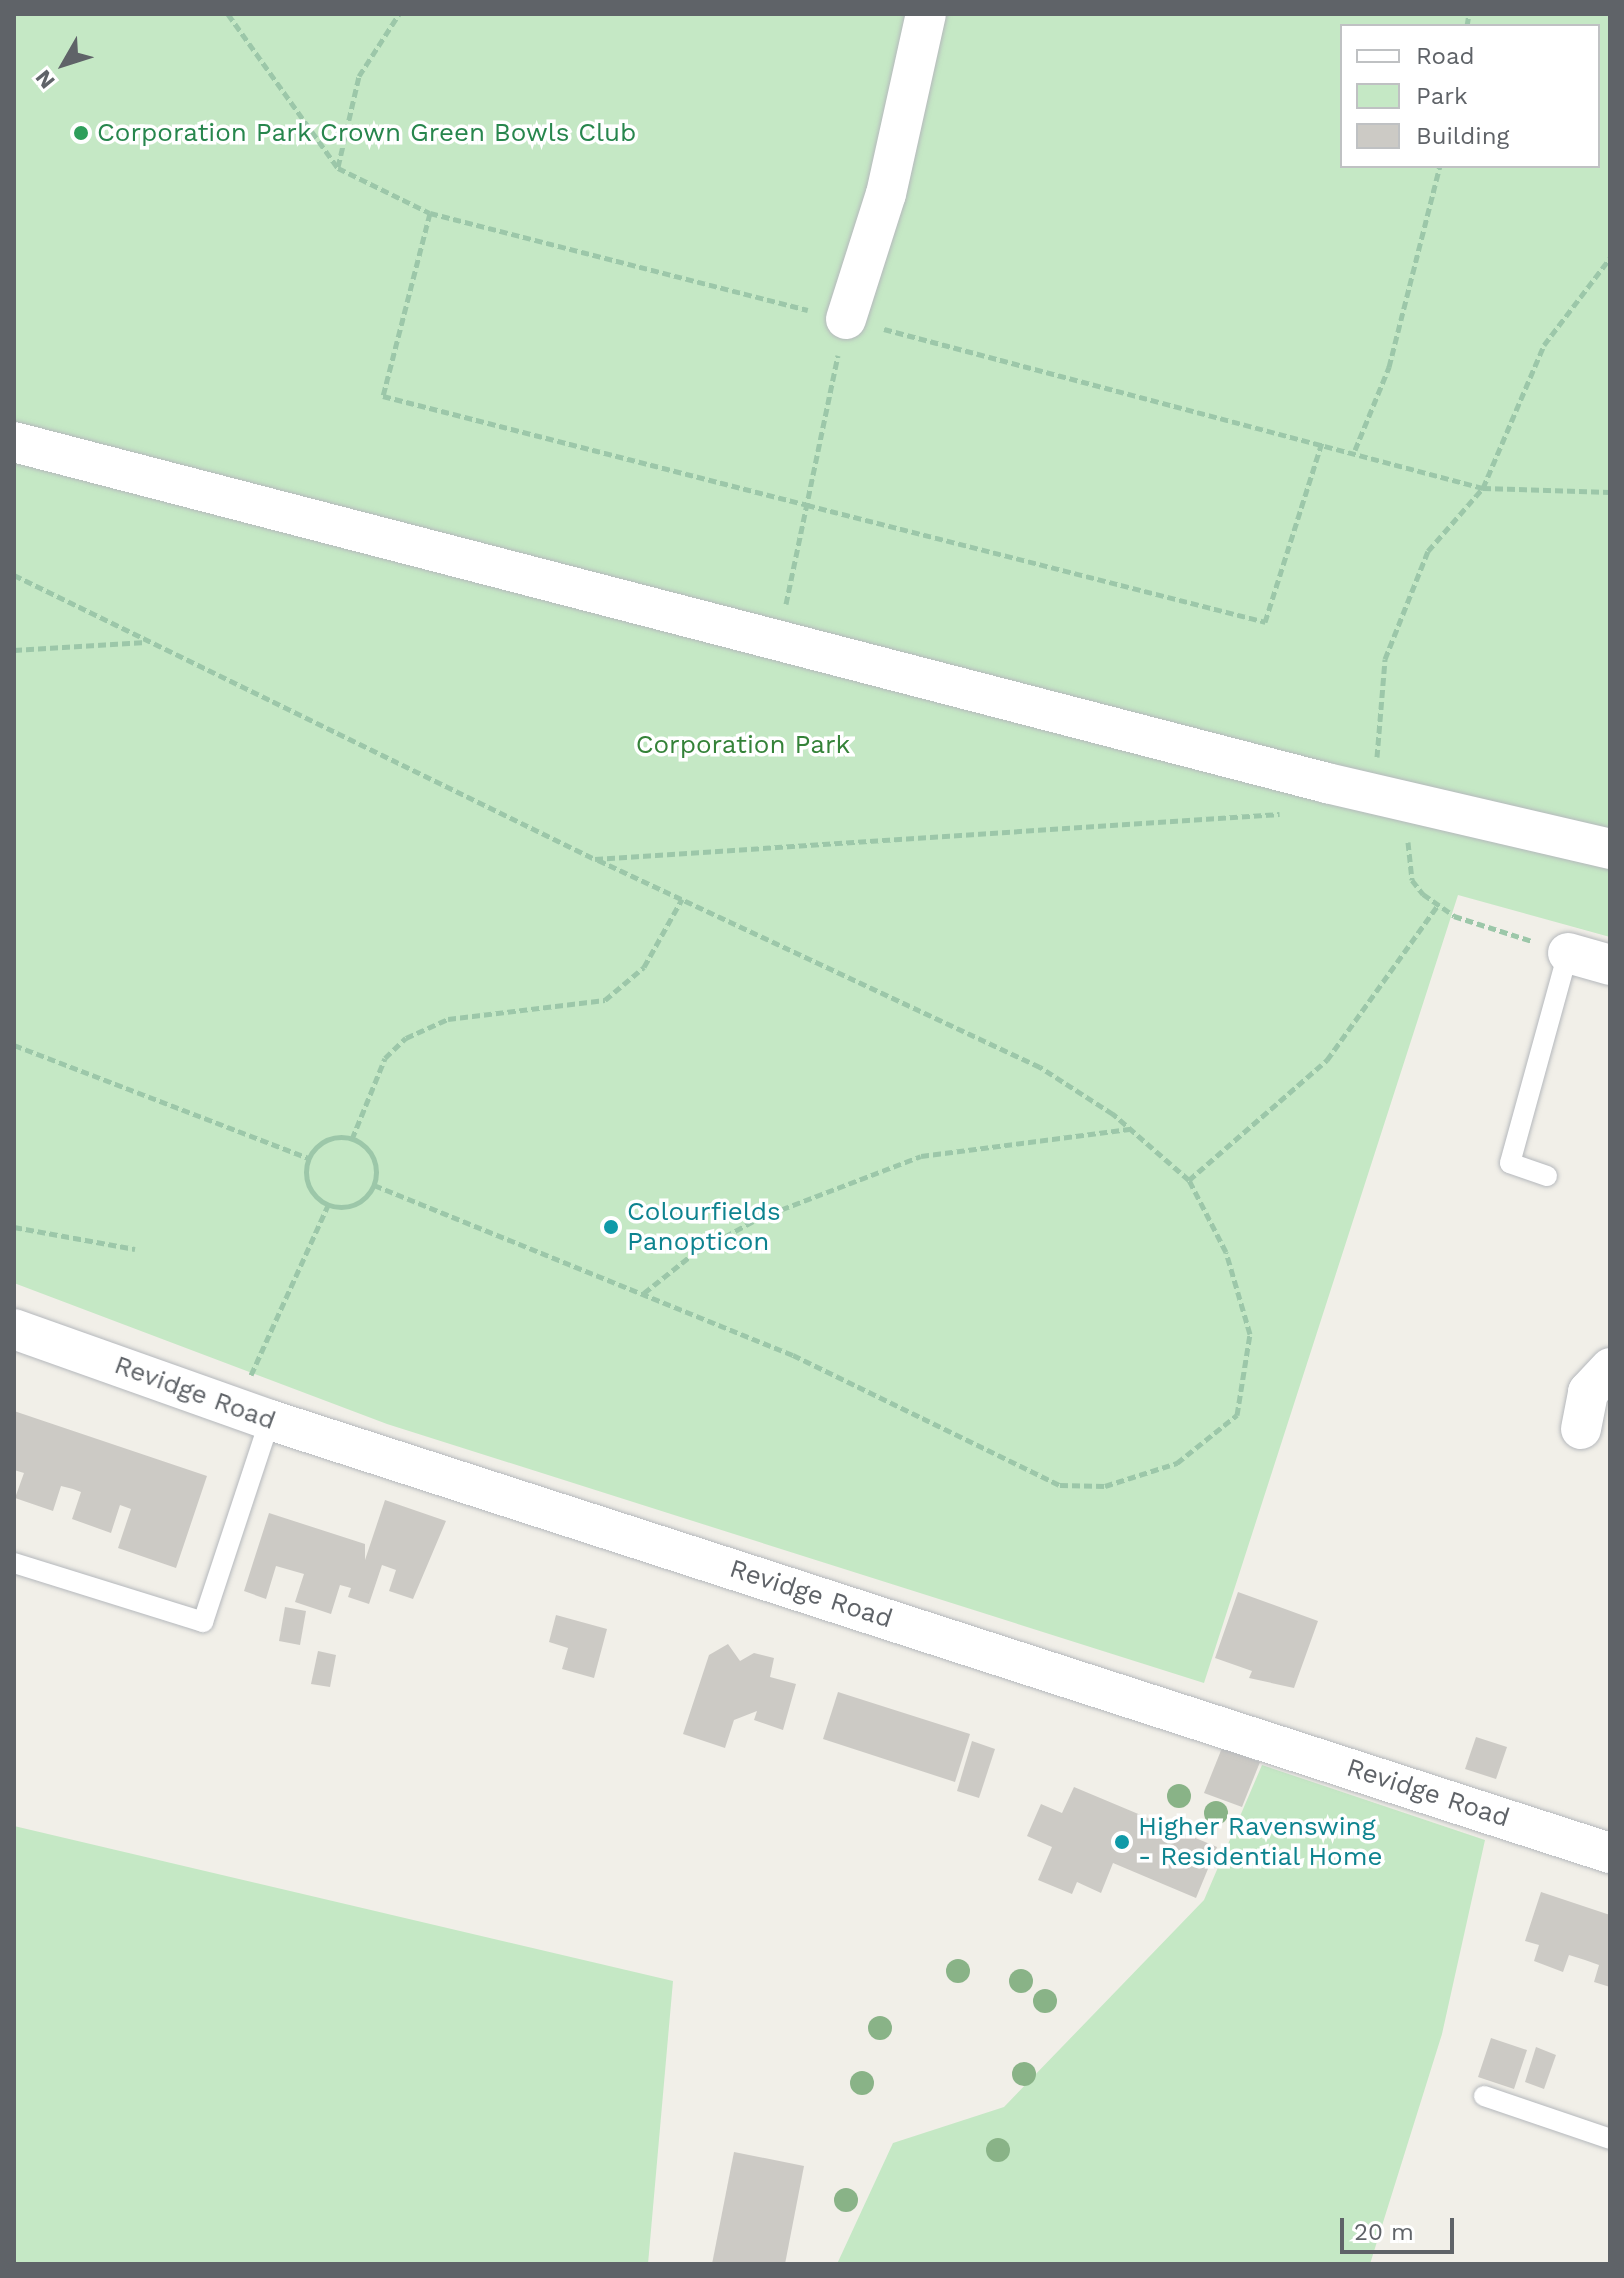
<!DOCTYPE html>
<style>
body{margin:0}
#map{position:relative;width:1624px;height:2278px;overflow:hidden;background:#f1efe8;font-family:"Work Sans",sans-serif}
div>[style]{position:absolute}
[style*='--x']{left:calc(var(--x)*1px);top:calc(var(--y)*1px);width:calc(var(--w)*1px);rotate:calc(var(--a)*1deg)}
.green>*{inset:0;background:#c5e8c5}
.building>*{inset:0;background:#cccac5}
.path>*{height:5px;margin-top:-2.5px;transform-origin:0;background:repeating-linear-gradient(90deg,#9cc7a9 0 8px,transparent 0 12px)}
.path>.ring{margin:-2.5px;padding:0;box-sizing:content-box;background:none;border:5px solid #9cc7a9;border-radius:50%}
.roads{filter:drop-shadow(0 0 2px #b5b8bc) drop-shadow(0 0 2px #b5b8bc)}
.lane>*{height:20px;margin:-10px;padding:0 10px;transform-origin:10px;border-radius:10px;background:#fff}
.street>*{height:40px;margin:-20px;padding:0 20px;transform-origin:20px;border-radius:20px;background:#fff}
.trees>*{width:24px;height:24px;margin:-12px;border-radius:50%;background:#89b387}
.dots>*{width:22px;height:22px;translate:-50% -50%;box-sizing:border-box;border:4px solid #fff;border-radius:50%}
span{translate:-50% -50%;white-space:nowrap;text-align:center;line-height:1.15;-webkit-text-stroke:7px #fff;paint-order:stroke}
.leisure-label{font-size:26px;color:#27864d}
.left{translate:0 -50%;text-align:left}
.park-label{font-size:26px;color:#348238}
.culture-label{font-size:26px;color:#0d838f}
.street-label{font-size:26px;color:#5f6368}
.frame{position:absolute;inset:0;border:16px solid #5f6368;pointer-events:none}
.legend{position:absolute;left:1340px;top:24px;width:260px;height:144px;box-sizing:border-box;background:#fff;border:2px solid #bfc1c3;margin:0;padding:10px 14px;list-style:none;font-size:24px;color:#5f6368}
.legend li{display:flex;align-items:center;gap:16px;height:40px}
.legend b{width:40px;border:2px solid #bfc1c3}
.north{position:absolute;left:24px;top:24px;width:80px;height:80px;-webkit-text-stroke:6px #fff;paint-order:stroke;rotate:231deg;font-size:22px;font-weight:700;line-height:32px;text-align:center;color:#5f6368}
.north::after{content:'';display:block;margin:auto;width:28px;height:36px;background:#5f6368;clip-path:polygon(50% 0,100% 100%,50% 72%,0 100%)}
.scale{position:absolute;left:1340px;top:2218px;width:114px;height:36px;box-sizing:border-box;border:4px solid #5f6368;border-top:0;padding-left:10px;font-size:24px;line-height:28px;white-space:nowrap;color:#5f6368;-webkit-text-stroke:6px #fff;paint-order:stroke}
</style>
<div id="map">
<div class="green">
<div style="clip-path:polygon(evenodd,14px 14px,1610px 14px,1610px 937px,1458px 895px,1204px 1683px,387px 1424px,14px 1283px,14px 14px,1342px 26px,1598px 26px,1598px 166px,1342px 166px,1342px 26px)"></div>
<div style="clip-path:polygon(1262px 1765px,1485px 1840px,1442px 2034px,1370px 2264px,837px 2264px,893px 2143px,1004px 2107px,1204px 1900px)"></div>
<div style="clip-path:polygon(14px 1826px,673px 1981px,648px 2264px,14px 2264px)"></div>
</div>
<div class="building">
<div style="clip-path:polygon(14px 1411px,207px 1476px,176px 1568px,118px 1548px,131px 1509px,120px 1505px,111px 1533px,72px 1519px,81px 1492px,73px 1489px,61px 1486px,53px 1511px,15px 1498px,24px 1473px,14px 1470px)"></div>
<div style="clip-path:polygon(385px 1500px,446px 1521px,413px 1599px,389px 1591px,396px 1570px,382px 1565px,369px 1604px,348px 1597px,351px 1588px,340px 1585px,331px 1614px,295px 1602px,304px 1574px,276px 1566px,266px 1599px,244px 1591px,269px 1513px,365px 1544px,365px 1560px)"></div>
<div style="clip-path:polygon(1238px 1592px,1318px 1621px,1294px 1688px,1249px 1678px,1252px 1671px,1215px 1658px)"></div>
<div style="clip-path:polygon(285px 1607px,306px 1611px,300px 1645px,279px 1641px)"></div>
<div style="clip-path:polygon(556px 1615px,607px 1629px,594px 1678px,562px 1669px,568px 1648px,549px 1642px)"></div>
<div style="clip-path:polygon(728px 1644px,740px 1661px,754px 1653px,774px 1658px,770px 1677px,796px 1684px,783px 1730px,754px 1720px,757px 1711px,734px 1720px,725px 1748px,683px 1734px,709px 1655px)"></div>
<div style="clip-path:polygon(318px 1651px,336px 1655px,330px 1687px,311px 1684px)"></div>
<div style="clip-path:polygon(838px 1692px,970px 1734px,955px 1782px,823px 1739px)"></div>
<div style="clip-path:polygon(1476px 1737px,1507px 1747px,1496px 1779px,1465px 1769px)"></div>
<div style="clip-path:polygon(972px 1741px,995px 1749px,979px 1798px,957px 1791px)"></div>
<div style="clip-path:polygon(1222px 1748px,1260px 1762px,1242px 1807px,1204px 1793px)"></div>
<div style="clip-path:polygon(1074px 1787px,1217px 1847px,1196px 1898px,1113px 1863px,1101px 1893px,1077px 1882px,1072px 1894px,1038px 1880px,1052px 1847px,1027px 1836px,1041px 1804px,1062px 1813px)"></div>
<div style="clip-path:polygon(1541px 1892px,1610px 1915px,1610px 1987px,1594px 1982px,1599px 1965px,1585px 1960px,1569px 1955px,1563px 1972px,1534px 1961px,1539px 1945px,1525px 1941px)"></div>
<div style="clip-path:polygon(1491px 2038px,1527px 2050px,1514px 2089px,1478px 2077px)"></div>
<div style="clip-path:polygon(1536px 2047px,1556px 2055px,1544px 2089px,1525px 2082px)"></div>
<div style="clip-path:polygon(734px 2152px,804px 2166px,785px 2264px,712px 2264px)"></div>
</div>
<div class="path">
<div style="--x:228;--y:14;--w:189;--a:54.5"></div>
<div style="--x:338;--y:168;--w:102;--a:26.1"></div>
<div style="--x:430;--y:213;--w:390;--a:14.4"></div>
<div style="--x:1467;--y:26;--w:12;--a:-81"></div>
<div style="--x:338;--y:167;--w:93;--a:-77"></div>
<div style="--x:359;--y:76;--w:74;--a:-57.2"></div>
<div style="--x:430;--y:213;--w:189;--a:104.4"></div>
<div style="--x:383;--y:396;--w:438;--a:14.4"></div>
<div style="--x:807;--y:505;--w:473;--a:14.3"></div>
<div style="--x:1265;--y:622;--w:189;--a:-72.4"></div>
<div style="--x:884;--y:329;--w:620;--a:14.87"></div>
<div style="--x:1483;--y:488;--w:127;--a:1.8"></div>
<div style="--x:1355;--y:450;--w:90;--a:-67.7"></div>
<div style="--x:1389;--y:367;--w:207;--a:-75.8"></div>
<div style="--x:14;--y:575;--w:647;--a:26.05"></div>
<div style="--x:595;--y:859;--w:686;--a:-3.76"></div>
<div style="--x:786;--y:604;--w:254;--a:-78.2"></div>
<div style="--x:14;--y:650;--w:132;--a:-3.5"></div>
<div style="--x:1377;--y:757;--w:98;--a:-85.3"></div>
<div style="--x:1385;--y:659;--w:116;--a:-68.3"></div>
<div style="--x:1428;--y:551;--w:84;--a:-48.9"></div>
<div style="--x:1483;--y:488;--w:155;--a:-66.9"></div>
<div style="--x:1544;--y:345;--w:109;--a:-52.8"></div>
<div style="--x:1408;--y:842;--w:38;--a:84"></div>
<div style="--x:1412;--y:880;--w:18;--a:52"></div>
<div style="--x:1423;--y:894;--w:38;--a:35"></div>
<div style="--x:1454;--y:916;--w:82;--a:17.8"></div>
<div style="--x:14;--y:1045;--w:315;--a:21"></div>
<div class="ring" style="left:306px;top:1137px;width:65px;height:65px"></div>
<div style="--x:352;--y:1139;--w:87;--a:-67.8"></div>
<div style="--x:385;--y:1058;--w:29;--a:-44"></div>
<div style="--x:406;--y:1038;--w:46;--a:-24.3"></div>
<div style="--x:448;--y:1019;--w:158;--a:-6.9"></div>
<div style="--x:605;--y:1000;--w:51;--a:-40.2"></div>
<div style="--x:644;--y:967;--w:78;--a:-60.8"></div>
<div style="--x:1189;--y:1180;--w:183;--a:-41"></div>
<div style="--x:1327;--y:1060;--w:191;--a:-54.4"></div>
<div style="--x:374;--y:1185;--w:452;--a:22.1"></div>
<div style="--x:793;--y:1355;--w:297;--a:26"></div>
<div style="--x:1060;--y:1485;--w:45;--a:1.3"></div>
<div style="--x:1105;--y:1486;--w:76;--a:-17.7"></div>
<div style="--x:1177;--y:1463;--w:77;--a:-38.7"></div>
<div style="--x:1237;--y:1415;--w:82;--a:-80.9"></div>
<div style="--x:1250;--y:1334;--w:85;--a:-106.3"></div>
<div style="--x:1226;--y:1252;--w:81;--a:-117.2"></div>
<div style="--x:1189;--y:1180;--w:101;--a:-139"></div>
<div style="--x:1113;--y:1114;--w:87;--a:-147.2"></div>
<div style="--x:1040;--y:1067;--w:491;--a:-154.9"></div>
<div style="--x:14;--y:1227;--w:123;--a:10.3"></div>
<div style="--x:644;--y:1293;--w:63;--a:-38.5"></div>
<div style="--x:693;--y:1254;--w:75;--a:-28.6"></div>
<div style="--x:759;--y:1218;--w:173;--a:-20.9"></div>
<div style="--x:921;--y:1156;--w:210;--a:-7.4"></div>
<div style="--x:251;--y:1375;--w:187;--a:-65.6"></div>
</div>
<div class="roads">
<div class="lane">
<div style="--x:1547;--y:1176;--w:39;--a:-161"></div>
<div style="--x:1510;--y:1163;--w:218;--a:-74.6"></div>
<div style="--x:14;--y:1563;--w:198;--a:17.3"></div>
<div style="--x:203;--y:1622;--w:213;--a:-71.7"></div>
<div style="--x:1484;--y:2096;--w:133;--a:18.8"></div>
</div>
<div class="street">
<div style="--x:846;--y:319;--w:131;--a:-72.3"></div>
<div style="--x:886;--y:194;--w:184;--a:-77.5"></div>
<div style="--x:14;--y:442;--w:1357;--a:14.56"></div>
<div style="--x:1327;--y:783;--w:291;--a:13.1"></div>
<div style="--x:1568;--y:953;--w:44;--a:15.9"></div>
<div style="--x:14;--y:1329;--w:272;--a:19.6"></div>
<div style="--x:270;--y:1420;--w:1408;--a:17.91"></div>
<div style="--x:1581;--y:1429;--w:38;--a:-79"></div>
<div style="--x:1588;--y:1392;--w:33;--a:-47"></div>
</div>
</div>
<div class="trees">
<div style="left:1179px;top:1796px"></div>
<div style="left:1216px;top:1813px"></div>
<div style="left:958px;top:1971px"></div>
<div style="left:1021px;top:1981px"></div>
<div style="left:1045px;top:2001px"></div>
<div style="left:880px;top:2028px"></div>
<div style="left:1024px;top:2074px"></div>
<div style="left:862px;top:2083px"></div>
<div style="left:998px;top:2150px"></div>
<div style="left:846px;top:2200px"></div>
</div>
<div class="dots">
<div style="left:81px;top:133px;background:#2e9e5b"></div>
<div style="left:611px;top:1227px;background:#0f9aa8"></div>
<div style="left:1122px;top:1842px;background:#0f9aa8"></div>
</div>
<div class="leisure-label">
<span class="left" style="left:97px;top:133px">Corporation Park Crown Green Bowls Club</span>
</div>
<div class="park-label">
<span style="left:743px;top:745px">Corporation Park</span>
</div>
<div class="culture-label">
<span class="left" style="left:627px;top:1227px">Colourfields<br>Panopticon</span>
<span class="left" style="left:1138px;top:1842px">Higher Ravenswing<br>- Residential Home</span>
</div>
<div class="street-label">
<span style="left:195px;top:1393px;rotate:20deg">Revidge Road</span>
<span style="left:811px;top:1594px;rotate:18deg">Revidge Road</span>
<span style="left:1428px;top:1793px;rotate:18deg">Revidge Road</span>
</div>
<div class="frame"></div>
<ul class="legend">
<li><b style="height:10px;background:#fff"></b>Road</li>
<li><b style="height:22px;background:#c5e8c5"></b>Park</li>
<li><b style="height:22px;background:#cccac5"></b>Building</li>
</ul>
<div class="north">N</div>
<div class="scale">20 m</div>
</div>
